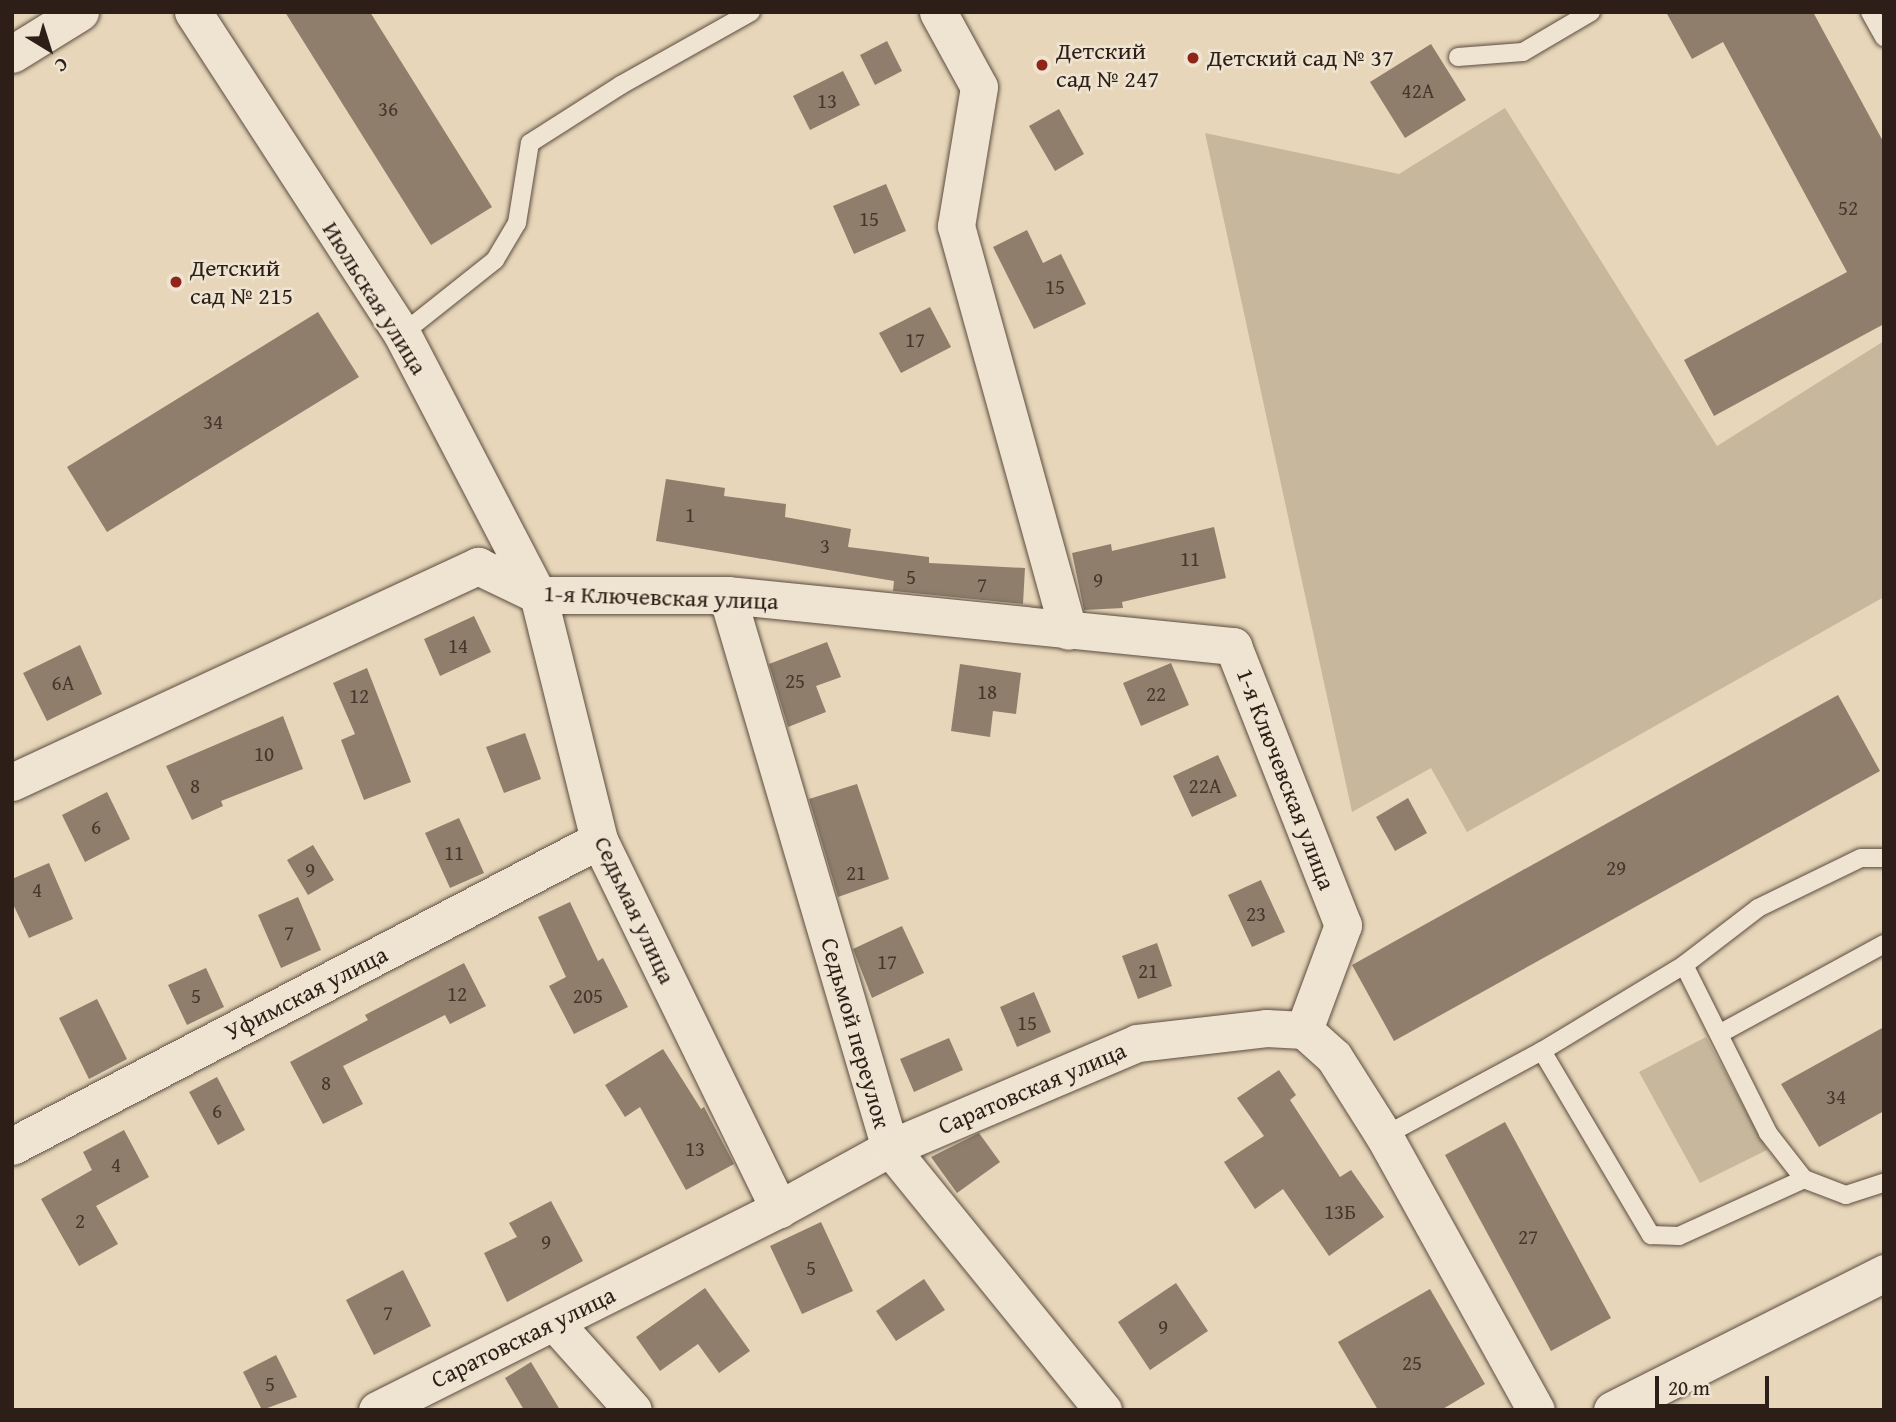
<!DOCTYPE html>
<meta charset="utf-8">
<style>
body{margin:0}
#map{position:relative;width:1896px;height:1422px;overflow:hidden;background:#e7d6b9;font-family:"Gentium Book Plus",serif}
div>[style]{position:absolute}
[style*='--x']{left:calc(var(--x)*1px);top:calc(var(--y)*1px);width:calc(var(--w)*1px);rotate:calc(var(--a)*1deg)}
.green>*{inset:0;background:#c7b79d}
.building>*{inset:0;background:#8e7e6b}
.roads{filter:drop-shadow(0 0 2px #5c4d40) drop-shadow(0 0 2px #5c4d40)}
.lane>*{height:18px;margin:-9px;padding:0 9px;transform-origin:9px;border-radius:9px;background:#efe4d2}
.street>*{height:37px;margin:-18.5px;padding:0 18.5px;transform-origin:18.5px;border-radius:18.5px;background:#efe4d2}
.dots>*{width:19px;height:19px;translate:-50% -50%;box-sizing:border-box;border:4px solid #efe4d2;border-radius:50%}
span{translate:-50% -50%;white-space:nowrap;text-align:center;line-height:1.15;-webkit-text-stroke:5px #efe4d2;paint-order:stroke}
.number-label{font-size:21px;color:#45372c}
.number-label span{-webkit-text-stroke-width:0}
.poi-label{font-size:24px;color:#2d1f17}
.left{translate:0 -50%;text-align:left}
.street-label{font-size:24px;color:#2d1f17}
.frame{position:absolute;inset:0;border:14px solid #2d1f17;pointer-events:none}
.north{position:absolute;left:14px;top:14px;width:70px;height:70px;-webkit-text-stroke:5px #efe4d2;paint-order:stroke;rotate:142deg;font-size:19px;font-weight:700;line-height:28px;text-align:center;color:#2d1f17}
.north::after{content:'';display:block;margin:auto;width:24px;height:32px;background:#2d1f17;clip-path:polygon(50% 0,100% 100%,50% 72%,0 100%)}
.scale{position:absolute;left:1655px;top:1376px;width:114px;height:32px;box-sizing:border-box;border:4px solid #2d1f17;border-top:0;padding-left:9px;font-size:21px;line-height:24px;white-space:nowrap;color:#2d1f17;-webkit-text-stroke:5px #efe4d2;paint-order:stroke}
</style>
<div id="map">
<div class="green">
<div style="clip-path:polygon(1505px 108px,1717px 446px,1884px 341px,1884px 597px,1467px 832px,1431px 768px,1352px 812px,1205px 133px,1399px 174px)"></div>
<div style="clip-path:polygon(1706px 1037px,1767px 1150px,1700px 1183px,1639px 1072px)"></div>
</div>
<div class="building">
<div style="clip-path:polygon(285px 12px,370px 12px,492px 207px,431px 245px)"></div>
<div style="clip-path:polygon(1666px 12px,1813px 12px,1884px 143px,1884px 324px,1714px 416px,1684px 360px,1847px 272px,1723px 42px,1692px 59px)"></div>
<div style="clip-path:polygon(887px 41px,902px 71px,875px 85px,860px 55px)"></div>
<div style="clip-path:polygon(1431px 44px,1466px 100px,1405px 138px,1370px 82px)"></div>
<div style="clip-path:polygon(843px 71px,860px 105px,810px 130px,793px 96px)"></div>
<div style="clip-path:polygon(1059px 109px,1084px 154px,1055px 171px,1029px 126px)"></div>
<div style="clip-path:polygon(886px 184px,906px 231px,854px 254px,833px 206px)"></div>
<div style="clip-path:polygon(1027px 230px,1043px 263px,1061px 254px,1086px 304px,1034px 329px,993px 247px)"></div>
<div style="clip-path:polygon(930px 307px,951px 347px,901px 373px,879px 333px)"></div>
<div style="clip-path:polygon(318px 312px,359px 377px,107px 532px,67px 467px)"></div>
<div style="clip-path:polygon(666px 479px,725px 488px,724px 496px,786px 504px,785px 517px,851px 529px,848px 547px,929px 557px,929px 563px,1025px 568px,1023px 604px,893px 591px,894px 581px,656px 541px)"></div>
<div style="clip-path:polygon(1214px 527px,1226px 578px,1122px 602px,1123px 608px,1084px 610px,1072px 553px,1111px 544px,1112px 551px)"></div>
<div style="clip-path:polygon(474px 616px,491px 652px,440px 676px,424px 639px)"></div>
<div style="clip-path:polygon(827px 642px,841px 677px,816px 686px,826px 712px,788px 727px,769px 664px)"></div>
<div style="clip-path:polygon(80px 645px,102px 694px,47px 721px,23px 673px)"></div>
<div style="clip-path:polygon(1171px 663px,1189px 705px,1141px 726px,1123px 683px)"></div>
<div style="clip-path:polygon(960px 664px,1021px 673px,1016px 714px,993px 711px,990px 737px,951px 731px)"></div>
<div style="clip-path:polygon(367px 668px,411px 782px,364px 800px,341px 740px,355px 734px,333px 683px)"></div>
<div style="clip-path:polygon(1838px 695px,1880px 771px,1394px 1041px,1352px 965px)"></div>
<div style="clip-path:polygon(283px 716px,303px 769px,221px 801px,223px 806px,192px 820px,166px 766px)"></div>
<div style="clip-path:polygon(525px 733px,541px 779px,504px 793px,486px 747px)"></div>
<div style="clip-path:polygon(1218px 755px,1237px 796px,1192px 817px,1173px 776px)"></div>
<div style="clip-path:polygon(857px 784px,889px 879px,838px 897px,809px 799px)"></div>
<div style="clip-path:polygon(107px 792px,130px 839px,85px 862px,62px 815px)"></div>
<div style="clip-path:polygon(1408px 798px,1427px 833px,1395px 851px,1376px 817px)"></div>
<div style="clip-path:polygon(459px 818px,484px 873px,450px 888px,425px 833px)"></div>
<div style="clip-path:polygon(313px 845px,334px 880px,308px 895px,287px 860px)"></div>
<div style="clip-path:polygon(49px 863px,73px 919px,29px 938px,12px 902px,12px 879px)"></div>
<div style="clip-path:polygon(1261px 880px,1285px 932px,1252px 947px,1228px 895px)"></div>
<div style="clip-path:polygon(298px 897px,321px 950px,281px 968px,258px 915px)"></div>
<div style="clip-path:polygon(570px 902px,598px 961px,603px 958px,628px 1007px,574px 1034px,549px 986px,566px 977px,538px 917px)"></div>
<div style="clip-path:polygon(902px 926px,924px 973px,872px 998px,853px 949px)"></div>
<div style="clip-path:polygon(1157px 943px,1172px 986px,1138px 999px,1122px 956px)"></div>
<div style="clip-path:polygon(464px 963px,486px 1006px,450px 1024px,445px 1015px,343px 1066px,363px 1104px,323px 1124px,290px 1062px,368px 1020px,365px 1015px)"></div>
<div style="clip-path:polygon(206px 968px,224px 1007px,187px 1025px,168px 985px)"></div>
<div style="clip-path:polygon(1034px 992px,1051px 1032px,1017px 1047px,1000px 1007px)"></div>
<div style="clip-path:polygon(97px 999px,127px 1059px,89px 1079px,59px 1018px)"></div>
<div style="clip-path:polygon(1884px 1027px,1884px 1111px,1819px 1147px,1781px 1084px)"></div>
<div style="clip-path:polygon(949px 1038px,963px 1070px,914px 1092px,900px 1059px)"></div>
<div style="clip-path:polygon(663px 1049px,701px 1109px,704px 1107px,734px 1164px,686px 1190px,640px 1107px,625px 1117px,605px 1085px)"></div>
<div style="clip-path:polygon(1279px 1070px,1296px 1095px,1290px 1100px,1340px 1177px,1351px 1170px,1384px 1217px,1329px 1256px,1283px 1189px,1255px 1209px,1224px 1162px,1264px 1136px,1237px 1098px)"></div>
<div style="clip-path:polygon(217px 1077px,245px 1130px,218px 1145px,189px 1092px)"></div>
<div style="clip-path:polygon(1505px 1122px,1611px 1318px,1551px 1351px,1445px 1155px)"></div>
<div style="clip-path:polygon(124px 1130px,149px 1177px,96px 1206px,118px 1244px,79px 1266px,41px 1199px,92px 1170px,83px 1152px)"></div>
<div style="clip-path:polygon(979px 1133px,1000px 1162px,957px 1193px,931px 1157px)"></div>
<div style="clip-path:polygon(551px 1201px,583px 1261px,507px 1302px,484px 1253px,517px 1237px,509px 1223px)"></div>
<div style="clip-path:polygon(821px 1222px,853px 1291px,802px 1314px,770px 1246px)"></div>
<div style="clip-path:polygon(403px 1270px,431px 1326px,374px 1355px,346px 1300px)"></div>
<div style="clip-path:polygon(924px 1279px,945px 1310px,896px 1341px,876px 1311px)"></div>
<div style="clip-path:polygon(1176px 1283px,1208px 1331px,1150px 1370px,1118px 1322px)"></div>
<div style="clip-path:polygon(705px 1288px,750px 1351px,719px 1373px,698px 1344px,660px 1371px,636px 1337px)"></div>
<div style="clip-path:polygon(1430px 1289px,1485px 1384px,1441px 1410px,1378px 1410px,1338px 1342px)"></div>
<div style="clip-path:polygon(276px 1355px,297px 1397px,262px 1410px,243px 1372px)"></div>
<div style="clip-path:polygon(531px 1362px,560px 1410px,524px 1410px,505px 1378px)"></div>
</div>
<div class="roads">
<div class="lane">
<div style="--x:1870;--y:12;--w:29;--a:61"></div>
<div style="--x:1458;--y:57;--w:65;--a:-4.4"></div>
<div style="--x:1523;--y:52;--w:79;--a:-30.5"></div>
<div style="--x:402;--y:334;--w:119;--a:-38.5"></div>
<div style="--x:495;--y:260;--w:43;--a:-59.3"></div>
<div style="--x:517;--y:223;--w:81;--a:-80.8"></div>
<div style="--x:530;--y:143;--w:108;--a:-32.5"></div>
<div style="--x:621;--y:85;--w:149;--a:-29.3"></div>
<div style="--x:1684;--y:965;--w:188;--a:63.4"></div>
<div style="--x:1768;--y:1133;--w:58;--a:52"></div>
<div style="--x:1719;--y:1034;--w:188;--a:-28.6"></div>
<div style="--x:1542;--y:1051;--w:214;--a:59.4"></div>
<div style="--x:1651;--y:1235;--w:28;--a:2"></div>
<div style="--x:1679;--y:1236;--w:137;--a:-24.5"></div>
<div style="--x:1804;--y:1179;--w:45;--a:20.9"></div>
<div style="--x:1846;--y:1195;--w:40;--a:-18"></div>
<div style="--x:1384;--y:1136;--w:179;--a:-28.3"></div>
<div style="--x:1542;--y:1051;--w:166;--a:-31.2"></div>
<div style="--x:1684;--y:965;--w:93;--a:-37.6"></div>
<div style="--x:1758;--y:908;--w:114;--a:-25.9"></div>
<div style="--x:1861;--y:858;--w:23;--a:0"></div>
</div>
<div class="street">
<div style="--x:193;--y:12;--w:384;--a:57"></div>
<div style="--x:402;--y:334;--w:294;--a:62.5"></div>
<div style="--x:538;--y:595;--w:252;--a:76"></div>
<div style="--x:599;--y:840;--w:411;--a:64"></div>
<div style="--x:938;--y:12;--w:85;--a:61.3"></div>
<div style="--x:979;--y:87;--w:141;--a:99.4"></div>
<div style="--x:956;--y:226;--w:420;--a:74.5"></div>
<div style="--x:12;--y:54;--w:80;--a:-31.7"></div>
<div style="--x:727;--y:595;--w:577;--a:73.58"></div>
<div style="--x:890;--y:1148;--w:338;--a:50.9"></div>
<div style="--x:12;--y:782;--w:514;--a:-24.87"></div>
<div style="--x:478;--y:566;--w:67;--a:25.8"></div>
<div style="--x:538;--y:595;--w:189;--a:0"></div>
<div style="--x:727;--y:595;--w:509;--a:5.76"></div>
<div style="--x:1233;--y:646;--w:300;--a:68.5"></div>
<div style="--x:1343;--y:925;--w:112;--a:110.4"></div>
<div style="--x:12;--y:1146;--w:662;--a:-27.53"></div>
<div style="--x:554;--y:1322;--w:118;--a:48.1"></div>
<div style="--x:377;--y:1410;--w:449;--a:-26.6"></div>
<div style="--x:779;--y:1209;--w:127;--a:-28.8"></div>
<div style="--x:890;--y:1148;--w:268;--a:-23"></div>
<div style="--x:1137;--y:1043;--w:130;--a:-6.6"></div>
<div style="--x:1266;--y:1028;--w:38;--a:3"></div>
<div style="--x:1304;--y:1030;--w:40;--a:42"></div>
<div style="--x:1334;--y:1057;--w:93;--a:57.7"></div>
<div style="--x:1384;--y:1136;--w:313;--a:61"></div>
<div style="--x:1612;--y:1410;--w:305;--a:-26.7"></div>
</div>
</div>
<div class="dots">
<div style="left:1193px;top:58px;background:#8f2418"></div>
<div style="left:1042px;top:65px;background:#8f2418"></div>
<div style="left:176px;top:282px;background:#8f2418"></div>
</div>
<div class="number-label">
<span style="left:1418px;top:91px">42А</span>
<span style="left:827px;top:101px">13</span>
<span style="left:388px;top:109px">36</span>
<span style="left:1848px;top:208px">52</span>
<span style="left:869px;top:219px">15</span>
<span style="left:1055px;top:287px">15</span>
<span style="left:915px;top:340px">17</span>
<span style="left:213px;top:422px">34</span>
<span style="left:690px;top:515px">1</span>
<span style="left:825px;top:546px">3</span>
<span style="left:1190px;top:559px">11</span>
<span style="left:911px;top:577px">5</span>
<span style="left:1098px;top:580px">9</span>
<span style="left:982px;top:585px">7</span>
<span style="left:458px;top:646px">14</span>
<span style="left:795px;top:681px">25</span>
<span style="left:63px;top:683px">6А</span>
<span style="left:987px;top:692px">18</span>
<span style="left:1156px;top:694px">22</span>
<span style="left:359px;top:696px">12</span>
<span style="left:264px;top:754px">10</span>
<span style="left:195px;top:786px">8</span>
<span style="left:1205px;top:786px">22А</span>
<span style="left:96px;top:827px">6</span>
<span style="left:454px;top:853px">11</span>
<span style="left:1616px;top:868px">29</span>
<span style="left:310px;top:870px">9</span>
<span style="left:856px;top:873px">21</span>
<span style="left:37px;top:890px">4</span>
<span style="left:1256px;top:914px">23</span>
<span style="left:289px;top:933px">7</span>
<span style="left:887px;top:962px">17</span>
<span style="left:1148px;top:971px">21</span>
<span style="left:457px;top:994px">12</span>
<span style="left:196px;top:996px">5</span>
<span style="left:588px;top:996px">205</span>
<span style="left:1027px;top:1023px">15</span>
<span style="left:326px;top:1083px">8</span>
<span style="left:1836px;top:1097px">34</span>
<span style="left:217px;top:1111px">6</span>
<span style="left:695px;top:1149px">13</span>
<span style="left:116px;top:1165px">4</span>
<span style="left:1340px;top:1212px">13Б</span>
<span style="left:80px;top:1221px">2</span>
<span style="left:1528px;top:1237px">27</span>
<span style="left:546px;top:1242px">9</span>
<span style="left:811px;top:1268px">5</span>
<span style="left:388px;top:1313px">7</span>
<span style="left:1163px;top:1327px">9</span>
<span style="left:1412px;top:1363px">25</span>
<span style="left:270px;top:1384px">5</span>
</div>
<div class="poi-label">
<span class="left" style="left:1056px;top:65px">Детский<br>сад № 247</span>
<span class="left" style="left:1207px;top:58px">Детский сад № 37</span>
<span class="left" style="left:190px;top:282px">Детский<br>сад № 215</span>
</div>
<div class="street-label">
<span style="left:375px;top:298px;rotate:58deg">Июльская улица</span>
<span style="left:661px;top:597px;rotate:2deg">1-я Ключевская улица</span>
<span style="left:1286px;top:779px;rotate:69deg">1-я Ключевская улица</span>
<span style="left:635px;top:910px;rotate:65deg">Седьмая улица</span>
<span style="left:306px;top:993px;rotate:-27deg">Уфимская улица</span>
<span style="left:856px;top:1033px;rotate:74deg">Седьмой переулок</span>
<span style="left:1032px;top:1088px;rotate:-23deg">Саратовская улица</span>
<span style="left:523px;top:1337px;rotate:-26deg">Саратовская улица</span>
</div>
<div class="frame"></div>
<div class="north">С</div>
<div class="scale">20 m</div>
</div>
